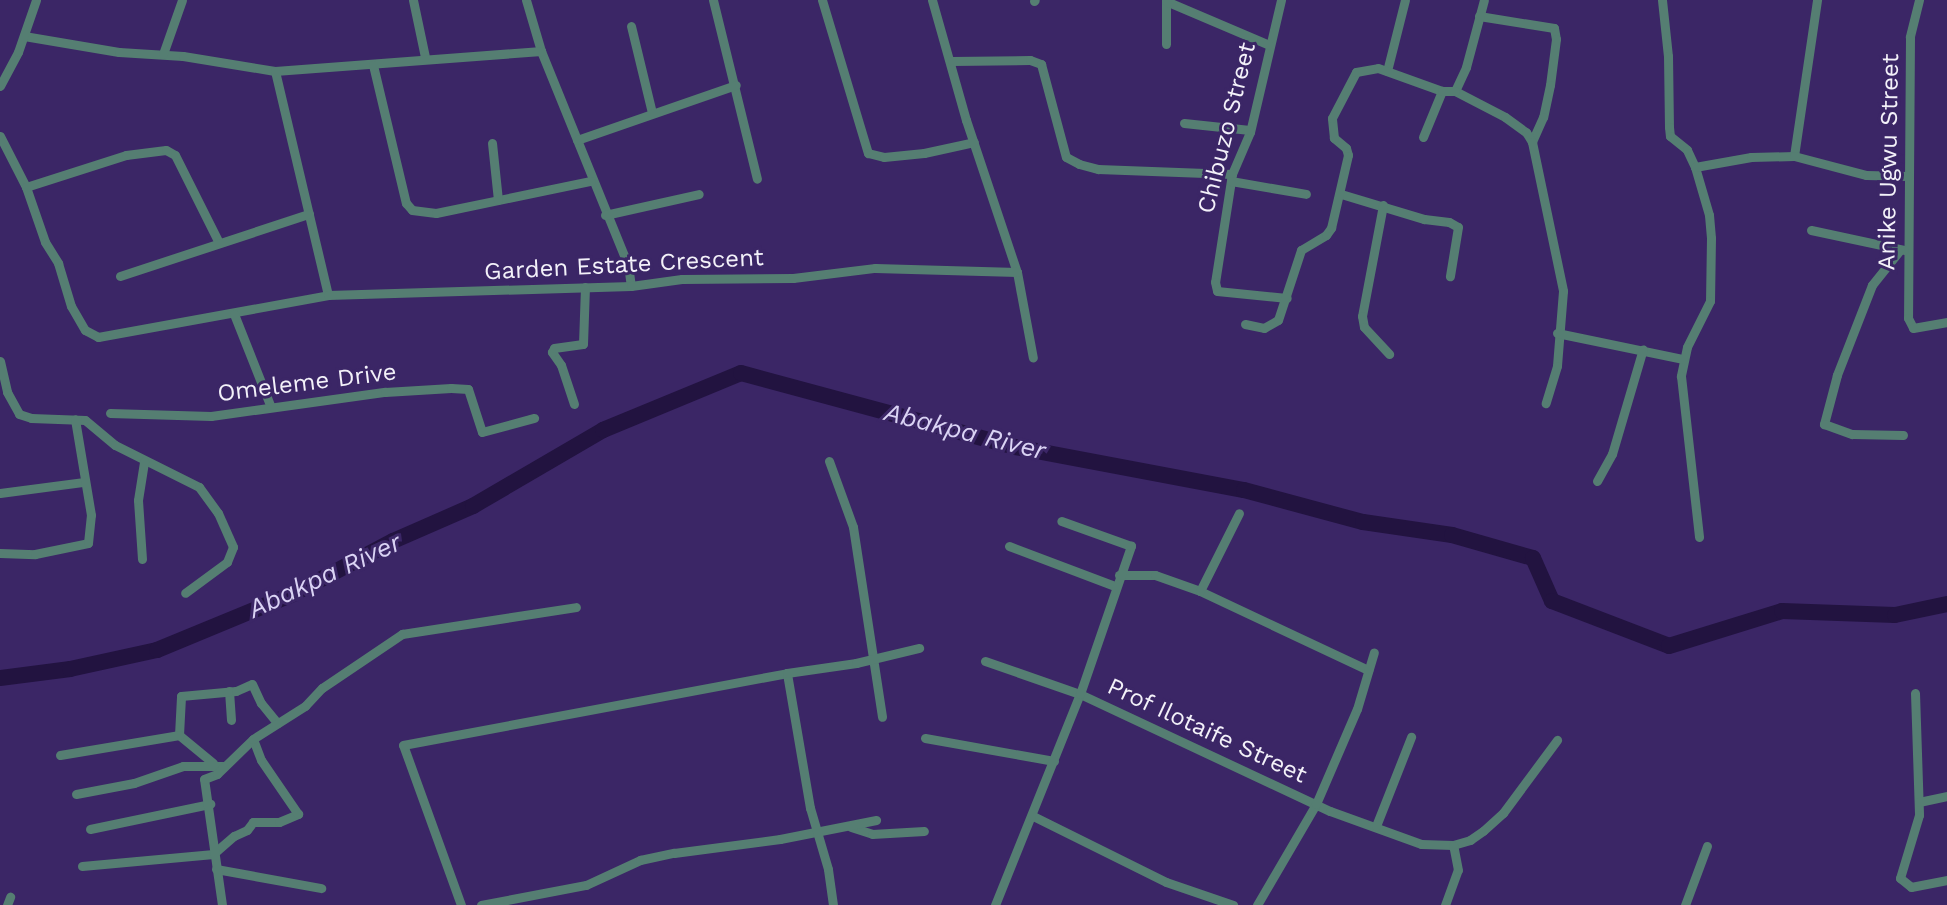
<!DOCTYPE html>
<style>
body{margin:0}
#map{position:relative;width:1947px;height:905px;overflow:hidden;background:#3b2666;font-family:"Work Sans",sans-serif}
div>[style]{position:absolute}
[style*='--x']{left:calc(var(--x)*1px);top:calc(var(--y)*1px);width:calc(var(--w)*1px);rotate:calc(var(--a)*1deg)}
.river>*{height:16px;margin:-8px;padding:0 8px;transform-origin:8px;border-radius:8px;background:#221340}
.minor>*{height:9px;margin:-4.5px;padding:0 4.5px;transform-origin:4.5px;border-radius:4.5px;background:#557e72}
span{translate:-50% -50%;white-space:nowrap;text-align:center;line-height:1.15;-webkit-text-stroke:6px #3b2666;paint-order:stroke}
.street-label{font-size:24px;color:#f3f1f9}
.water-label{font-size:26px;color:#dad3f4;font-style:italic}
</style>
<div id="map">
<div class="river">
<div style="--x:0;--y:678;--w:71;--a:-7.3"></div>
<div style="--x:70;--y:669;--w:89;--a:-12.3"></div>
<div style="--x:157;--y:650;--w:147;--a:-22.4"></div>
<div style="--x:293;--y:594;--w:113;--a:-27.9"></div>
<div style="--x:393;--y:541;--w:87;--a:-23.6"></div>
<div style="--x:473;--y:506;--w:151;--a:-30.3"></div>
<div style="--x:603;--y:430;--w:149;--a:-22.4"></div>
<div style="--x:741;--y:373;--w:285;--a:15.1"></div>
<div style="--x:1016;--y:447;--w:232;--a:10.7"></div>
<div style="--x:1244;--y:490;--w:123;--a:15.1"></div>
<div style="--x:1363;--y:522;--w:90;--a:8.3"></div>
<div style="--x:1452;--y:535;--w:84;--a:15.9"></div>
<div style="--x:1533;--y:558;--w:47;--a:66.2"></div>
<div style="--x:1552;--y:601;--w:125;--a:21"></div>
<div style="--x:1669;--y:646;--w:118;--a:-17.2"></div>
<div style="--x:1782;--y:611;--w:113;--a:2"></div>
<div style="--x:1895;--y:615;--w:53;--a:-11.9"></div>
</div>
<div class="minor">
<div style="--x:413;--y:0;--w:58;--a:78.1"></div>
<div style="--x:526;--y:0;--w:53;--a:73.6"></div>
<div style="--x:541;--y:51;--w:231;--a:67.9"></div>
<div style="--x:628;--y:265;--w:21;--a:82"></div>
<div style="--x:713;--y:0;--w:184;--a:76.2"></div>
<div style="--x:822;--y:0;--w:160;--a:73.3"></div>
<div style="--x:868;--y:153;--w:16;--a:14"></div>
<div style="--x:884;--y:157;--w:40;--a:-5.7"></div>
<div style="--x:924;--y:153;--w:51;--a:-12.4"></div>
<div style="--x:932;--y:0;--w:125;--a:74.2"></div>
<div style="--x:966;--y:120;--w:160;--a:71.5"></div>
<div style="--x:1017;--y:272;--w:87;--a:79.5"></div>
<div style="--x:1166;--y:0;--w:44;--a:90"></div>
<div style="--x:1281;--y:0;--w:136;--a:103.2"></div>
<div style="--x:1250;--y:132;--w:46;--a:113.2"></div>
<div style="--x:1232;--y:174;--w:109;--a:98.9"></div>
<div style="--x:1215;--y:282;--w:9;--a:77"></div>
<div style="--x:1217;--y:291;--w:70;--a:5.7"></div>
<div style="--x:1662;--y:0;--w:56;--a:83.9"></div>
<div style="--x:1668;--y:56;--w:71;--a:89.2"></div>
<div style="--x:1669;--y:127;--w:9;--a:84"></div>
<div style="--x:1670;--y:136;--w:22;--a:39"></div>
<div style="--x:1687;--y:150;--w:19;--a:65"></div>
<div style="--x:1695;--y:167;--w:50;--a:73.7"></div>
<div style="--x:1709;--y:215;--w:23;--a:85"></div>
<div style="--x:1711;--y:238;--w:63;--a:90.9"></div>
<div style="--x:1710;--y:301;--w:51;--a:116.6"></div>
<div style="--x:1687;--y:347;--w:30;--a:102"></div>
<div style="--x:1681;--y:376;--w:162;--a:83.6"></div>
<div style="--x:1919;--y:0;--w:38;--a:104"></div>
<div style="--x:1910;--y:37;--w:281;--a:90.4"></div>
<div style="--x:1908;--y:318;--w:11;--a:63"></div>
<div style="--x:1913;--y:328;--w:35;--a:-10"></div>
<div style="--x:1034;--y:1;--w:1;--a:-45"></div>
<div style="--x:1166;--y:1;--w:112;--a:23.1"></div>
<div style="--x:1479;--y:16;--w:76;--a:9.1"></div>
<div style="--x:1554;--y:28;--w:11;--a:80"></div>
<div style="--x:1556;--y:39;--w:46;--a:97.4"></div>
<div style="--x:1550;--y:85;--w:33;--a:102"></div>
<div style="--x:1543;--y:117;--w:27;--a:114"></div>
<div style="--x:631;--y:26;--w:89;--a:76.4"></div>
<div style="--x:24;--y:36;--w:96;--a:9.6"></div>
<div style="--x:119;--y:52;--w:64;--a:3.6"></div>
<div style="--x:183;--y:56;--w:93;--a:9.3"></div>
<div style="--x:275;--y:71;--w:267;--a:-4.3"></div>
<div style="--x:163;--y:54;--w:57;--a:-70.6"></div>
<div style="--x:952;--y:61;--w:78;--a:-0.7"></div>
<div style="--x:1030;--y:60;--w:12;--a:20"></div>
<div style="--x:1041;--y:64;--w:96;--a:75"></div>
<div style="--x:1066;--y:157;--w:15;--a:28"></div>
<div style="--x:1079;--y:164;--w:20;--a:15"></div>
<div style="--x:1098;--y:169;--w:134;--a:2.1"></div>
<div style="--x:373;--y:65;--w:142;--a:76.6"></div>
<div style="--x:406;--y:203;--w:9;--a:49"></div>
<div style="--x:412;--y:210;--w:24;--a:7"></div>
<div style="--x:436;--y:213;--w:158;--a:-11.7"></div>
<div style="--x:275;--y:71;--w:230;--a:76.7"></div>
<div style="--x:1387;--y:71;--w:73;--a:-75.8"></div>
<div style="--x:0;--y:86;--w:38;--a:-62"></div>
<div style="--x:18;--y:52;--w:55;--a:-70.9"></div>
<div style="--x:1455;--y:91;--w:56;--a:27.5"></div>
<div style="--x:1505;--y:117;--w:26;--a:36"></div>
<div style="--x:1526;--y:132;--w:12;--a:59"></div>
<div style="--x:1532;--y:142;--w:152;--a:78.2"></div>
<div style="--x:1563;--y:291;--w:75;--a:94.6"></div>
<div style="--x:1557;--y:366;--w:39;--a:107"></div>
<div style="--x:1455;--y:91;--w:26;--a:-65"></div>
<div style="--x:1466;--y:67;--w:69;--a:-75"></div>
<div style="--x:1184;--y:123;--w:66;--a:6.1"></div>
<div style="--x:0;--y:136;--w:57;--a:63"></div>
<div style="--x:26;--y:187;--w:58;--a:70.9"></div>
<div style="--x:45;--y:242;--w:25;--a:58"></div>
<div style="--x:58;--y:263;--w:45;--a:73.2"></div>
<div style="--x:71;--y:306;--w:28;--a:60"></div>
<div style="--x:85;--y:330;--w:15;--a:28"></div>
<div style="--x:98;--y:337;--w:234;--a:-10.3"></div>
<div style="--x:328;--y:295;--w:303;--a:-1.7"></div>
<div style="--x:631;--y:286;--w:51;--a:-7.8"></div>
<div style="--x:682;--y:279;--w:111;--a:-0.5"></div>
<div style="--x:793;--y:278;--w:83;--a:-7"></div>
<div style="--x:875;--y:268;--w:142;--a:1.6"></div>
<div style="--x:1423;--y:137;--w:50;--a:-67.6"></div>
<div style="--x:577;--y:140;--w:168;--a:-19.1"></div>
<div style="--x:492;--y:143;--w:57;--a:84"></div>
<div style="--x:1794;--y:156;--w:158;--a:-81.6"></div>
<div style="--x:1695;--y:167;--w:57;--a:-10.1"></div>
<div style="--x:1751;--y:157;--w:43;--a:-1.3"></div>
<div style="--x:1794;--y:156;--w:74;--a:14.8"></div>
<div style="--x:1866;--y:175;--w:42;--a:1.4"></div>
<div style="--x:1231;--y:181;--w:76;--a:9.8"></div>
<div style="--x:26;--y:187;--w:105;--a:-17.7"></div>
<div style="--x:126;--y:155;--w:40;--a:-7.1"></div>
<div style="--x:166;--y:150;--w:10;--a:29"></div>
<div style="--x:175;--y:155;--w:98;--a:63.4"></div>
<div style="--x:1341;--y:194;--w:87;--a:16.8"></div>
<div style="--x:1424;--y:219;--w:25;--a:7"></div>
<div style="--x:1449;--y:222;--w:10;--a:29"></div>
<div style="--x:1458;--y:227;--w:50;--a:99.3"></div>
<div style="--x:1383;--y:205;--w:113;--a:100.7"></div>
<div style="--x:1362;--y:316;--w:11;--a:80"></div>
<div style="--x:1364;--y:327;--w:37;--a:47"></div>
<div style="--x:605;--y:215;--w:96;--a:-12.6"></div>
<div style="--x:1811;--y:230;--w:95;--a:12.1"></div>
<div style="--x:1900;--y:250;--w:45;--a:128.7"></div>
<div style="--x:1872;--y:285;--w:97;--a:111.3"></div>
<div style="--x:1837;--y:375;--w:51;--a:104.9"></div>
<div style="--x:1824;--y:424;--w:30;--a:20"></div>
<div style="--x:1852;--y:434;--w:51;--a:1.1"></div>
<div style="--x:120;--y:276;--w:199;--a:-18.2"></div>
<div style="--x:234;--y:314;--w:98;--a:68.4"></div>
<div style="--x:1245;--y:324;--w:19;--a:12"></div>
<div style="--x:1264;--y:328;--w:16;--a:-30"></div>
<div style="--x:1278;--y:320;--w:74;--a:-71.8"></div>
<div style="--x:1301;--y:250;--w:29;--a:-31"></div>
<div style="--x:1326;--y:235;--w:9;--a:-54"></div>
<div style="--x:1331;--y:228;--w:75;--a:-76.9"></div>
<div style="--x:1348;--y:155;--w:7;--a:-106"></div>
<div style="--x:1346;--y:148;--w:16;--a:-140"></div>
<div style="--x:1334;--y:138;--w:20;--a:-96"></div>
<div style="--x:1332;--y:118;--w:52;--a:-62.4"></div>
<div style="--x:1356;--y:72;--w:22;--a:-10"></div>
<div style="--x:1378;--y:68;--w:68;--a:19.8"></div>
<div style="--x:1442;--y:91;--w:13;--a:0"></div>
<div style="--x:1557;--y:333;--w:129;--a:11.7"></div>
<div style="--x:0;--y:361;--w:32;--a:77"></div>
<div style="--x:7;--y:392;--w:25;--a:61"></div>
<div style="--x:19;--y:414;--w:13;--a:18"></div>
<div style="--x:31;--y:418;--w:54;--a:2.1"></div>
<div style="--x:85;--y:420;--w:39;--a:40"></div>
<div style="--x:115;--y:445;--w:94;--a:26.6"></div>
<div style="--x:199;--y:487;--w:32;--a:54"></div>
<div style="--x:218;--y:513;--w:37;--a:66"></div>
<div style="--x:233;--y:547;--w:16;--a:112"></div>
<div style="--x:227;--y:562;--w:52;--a:143.6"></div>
<div style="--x:574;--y:404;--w:41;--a:-108.4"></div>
<div style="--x:561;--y:365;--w:16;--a:-125"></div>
<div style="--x:552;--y:352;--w:4;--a:-63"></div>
<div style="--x:554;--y:348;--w:29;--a:-8"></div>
<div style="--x:583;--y:344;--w:57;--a:-88"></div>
<div style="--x:110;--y:413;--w:101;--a:1.7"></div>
<div style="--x:211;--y:416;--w:176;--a:-7.9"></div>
<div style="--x:385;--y:392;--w:66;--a:-3.5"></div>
<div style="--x:451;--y:388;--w:17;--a:3"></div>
<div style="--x:468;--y:389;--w:45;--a:72"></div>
<div style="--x:482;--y:432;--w:54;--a:-15.1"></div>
<div style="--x:829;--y:461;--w:70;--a:70"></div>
<div style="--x:853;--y:527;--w:192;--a:81.3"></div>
<div style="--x:1597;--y:481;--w:31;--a:-61"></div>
<div style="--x:1612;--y:454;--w:109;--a:-73.6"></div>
<div style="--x:0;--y:493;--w:85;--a:-7.5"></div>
<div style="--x:1009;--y:546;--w:113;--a:20.7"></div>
<div style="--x:0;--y:553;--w:35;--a:2"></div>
<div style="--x:35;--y:554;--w:54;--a:-11.7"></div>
<div style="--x:88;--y:543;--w:28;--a:-84"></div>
<div style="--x:91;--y:515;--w:97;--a:-99.5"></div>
<div style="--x:142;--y:559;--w:59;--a:-93.9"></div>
<div style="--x:138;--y:500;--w:39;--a:-81"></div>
<div style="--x:1119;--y:575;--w:36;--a:0"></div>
<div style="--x:1155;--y:575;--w:48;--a:19.6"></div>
<div style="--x:1200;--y:591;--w:186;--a:25.2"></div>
<div style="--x:1200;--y:591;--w:87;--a:-63.4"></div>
<div style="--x:985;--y:661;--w:101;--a:19.2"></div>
<div style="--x:1080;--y:694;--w:276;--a:25.1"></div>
<div style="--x:1330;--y:811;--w:97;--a:19.9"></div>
<div style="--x:1421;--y:844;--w:32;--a:2"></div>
<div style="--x:1453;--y:845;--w:18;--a:-16"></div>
<div style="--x:1470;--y:840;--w:16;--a:-35"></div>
<div style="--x:1483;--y:831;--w:27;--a:-42"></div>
<div style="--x:1503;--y:813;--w:91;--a:-53.5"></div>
<div style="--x:229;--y:691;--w:29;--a:86"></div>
<div style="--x:1915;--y:693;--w:122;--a:88.1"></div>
<div style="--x:1919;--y:815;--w:66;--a:106.8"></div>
<div style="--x:1900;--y:878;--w:14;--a:39"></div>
<div style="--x:1911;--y:887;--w:37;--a:-11"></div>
<div style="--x:179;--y:735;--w:39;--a:-87"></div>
<div style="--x:181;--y:696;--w:55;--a:-5.2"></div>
<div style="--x:236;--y:691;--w:17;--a:-24"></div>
<div style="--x:252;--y:684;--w:21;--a:65"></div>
<div style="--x:261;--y:703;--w:26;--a:51"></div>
<div style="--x:179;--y:735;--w:44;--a:39.5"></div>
<div style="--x:925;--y:738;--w:131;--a:10.1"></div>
<div style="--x:60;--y:755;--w:121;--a:-9.5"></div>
<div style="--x:76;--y:794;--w:59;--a:-10.7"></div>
<div style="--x:134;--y:783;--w:52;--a:-19.1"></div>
<div style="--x:183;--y:766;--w:41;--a:0"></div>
<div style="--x:1919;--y:802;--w:29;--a:-12"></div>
<div style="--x:1033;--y:816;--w:148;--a:26.4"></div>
<div style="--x:1166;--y:882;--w:71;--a:18.9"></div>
<div style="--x:1376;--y:826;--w:96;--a:-68.5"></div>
<div style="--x:851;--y:827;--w:22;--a:18"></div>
<div style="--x:872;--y:834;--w:52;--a:-3.3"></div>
<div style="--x:90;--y:829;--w:123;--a:-11.8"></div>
<div style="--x:82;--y:866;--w:132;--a:-5.2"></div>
<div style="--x:213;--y:854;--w:28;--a:-41"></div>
<div style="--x:234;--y:836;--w:14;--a:-25"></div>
<div style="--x:247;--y:830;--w:10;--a:-53"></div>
<div style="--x:253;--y:822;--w:26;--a:0"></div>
<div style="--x:279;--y:822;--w:21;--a:-23"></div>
<div style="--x:298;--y:814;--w:65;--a:-124.4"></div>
<div style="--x:261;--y:760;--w:22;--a:-111"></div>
<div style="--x:216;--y:869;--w:107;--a:10.3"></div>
<div style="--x:7;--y:905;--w:9;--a:-69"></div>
<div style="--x:222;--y:905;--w:127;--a:-98.1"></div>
<div style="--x:204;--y:779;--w:14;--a:-21"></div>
<div style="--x:217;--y:774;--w:50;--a:-44.2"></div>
<div style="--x:253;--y:739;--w:62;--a:-32.4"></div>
<div style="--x:305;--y:706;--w:25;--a:-47"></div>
<div style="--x:322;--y:688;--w:97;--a:-34"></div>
<div style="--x:402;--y:634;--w:176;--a:-8.8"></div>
<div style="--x:461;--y:905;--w:170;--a:-109.9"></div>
<div style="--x:403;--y:745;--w:391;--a:-10.6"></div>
<div style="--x:481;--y:905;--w:107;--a:-10.8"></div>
<div style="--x:586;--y:885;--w:60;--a:-24.8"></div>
<div style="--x:640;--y:860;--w:35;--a:-12"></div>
<div style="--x:674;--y:853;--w:107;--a:-7.5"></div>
<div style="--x:780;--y:839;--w:98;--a:-11.2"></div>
<div style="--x:833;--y:905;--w:36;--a:-98"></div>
<div style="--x:828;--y:869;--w:64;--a:-106.4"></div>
<div style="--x:810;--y:808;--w:137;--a:-99.7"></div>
<div style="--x:787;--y:673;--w:70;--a:-8.2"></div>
<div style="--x:856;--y:663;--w:65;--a:-13.4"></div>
<div style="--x:995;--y:905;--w:227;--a:-68.1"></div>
<div style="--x:1080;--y:694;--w:157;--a:-71"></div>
<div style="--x:1131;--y:546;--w:74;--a:-160.3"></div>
<div style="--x:1257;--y:905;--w:117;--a:-59.7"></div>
<div style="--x:1316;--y:804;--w:103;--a:-66.7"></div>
<div style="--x:1357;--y:709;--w:59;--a:-73.4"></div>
<div style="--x:1445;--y:905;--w:37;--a:-70"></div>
<div style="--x:1458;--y:870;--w:25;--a:-101"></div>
<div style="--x:1685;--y:905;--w:63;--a:-69.6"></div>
</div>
<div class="street-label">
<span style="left:1227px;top:128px;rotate:-76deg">Chibuzo Street</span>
<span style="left:1889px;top:162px;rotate:-89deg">Anike Ugwu Street</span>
<span style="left:624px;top:265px;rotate:-3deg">Garden Estate Crescent</span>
<span style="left:307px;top:383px;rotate:-7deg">Omeleme Drive</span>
<span style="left:1207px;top:731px;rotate:25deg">Prof Ilotaife Street</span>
</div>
<div class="water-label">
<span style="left:965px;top:432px;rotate:14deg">Abakpa River</span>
<span style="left:325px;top:576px;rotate:-25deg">Abakpa River</span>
</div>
</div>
